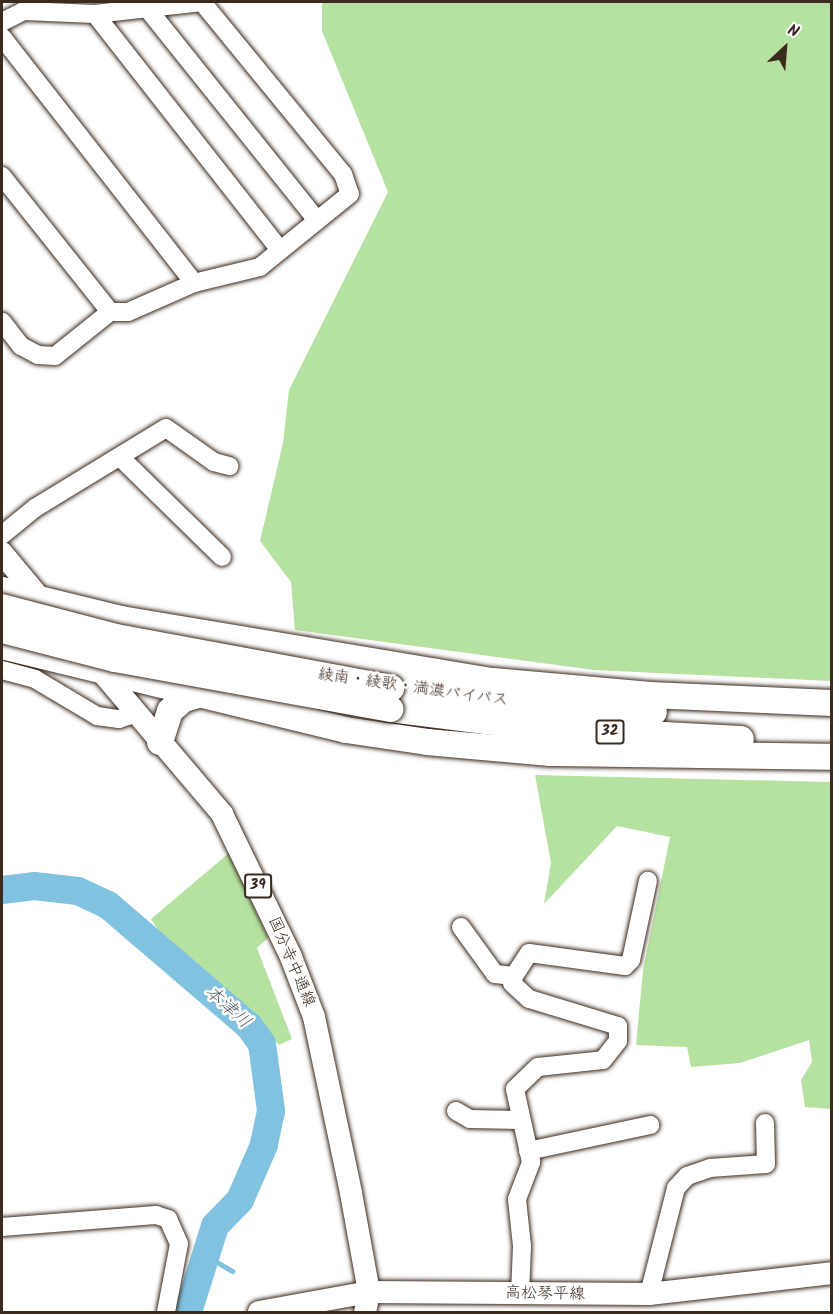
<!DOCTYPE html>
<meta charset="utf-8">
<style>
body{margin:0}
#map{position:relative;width:833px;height:1314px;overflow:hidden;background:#fff;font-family:Kalam,"Klee One",sans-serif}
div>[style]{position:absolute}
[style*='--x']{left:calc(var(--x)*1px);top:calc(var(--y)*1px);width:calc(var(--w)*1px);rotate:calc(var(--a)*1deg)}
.green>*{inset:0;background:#b5e2a0}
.stream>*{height:4.5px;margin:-2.25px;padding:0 2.25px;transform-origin:2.25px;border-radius:2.25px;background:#81c2e1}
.river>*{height:28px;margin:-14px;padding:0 14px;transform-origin:14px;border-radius:14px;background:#81c2e1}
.roads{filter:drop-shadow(0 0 2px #3b2a1e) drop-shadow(0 0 2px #3b2a1e)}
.minor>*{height:18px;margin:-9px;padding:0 9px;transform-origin:9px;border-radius:9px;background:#fff}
.major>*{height:22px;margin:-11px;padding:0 11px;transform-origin:11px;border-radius:11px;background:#fff}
.highway>*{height:26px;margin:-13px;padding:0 13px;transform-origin:13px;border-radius:13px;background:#fff}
.bridges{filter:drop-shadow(0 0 2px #3b2a1e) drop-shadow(0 0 2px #3b2a1e)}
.highway-bridge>*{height:26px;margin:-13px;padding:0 13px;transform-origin:13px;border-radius:13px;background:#fff}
span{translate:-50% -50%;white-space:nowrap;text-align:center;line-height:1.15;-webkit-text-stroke:5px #fff;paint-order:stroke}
.shield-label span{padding:2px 4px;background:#fff;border:2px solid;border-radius:4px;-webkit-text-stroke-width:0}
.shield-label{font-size:15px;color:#3b2a1e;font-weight:700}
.street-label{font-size:16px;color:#3b2a1e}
.water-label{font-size:18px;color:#545f62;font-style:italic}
.frame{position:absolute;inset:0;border:3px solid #3b2a1e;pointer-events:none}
.north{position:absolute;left:755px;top:18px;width:60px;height:60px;-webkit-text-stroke:4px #fff;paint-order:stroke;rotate:26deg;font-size:16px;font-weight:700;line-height:24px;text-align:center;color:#3b2a1e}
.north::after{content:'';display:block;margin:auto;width:21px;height:27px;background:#3b2a1e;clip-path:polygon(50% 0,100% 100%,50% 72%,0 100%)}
</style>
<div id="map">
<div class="green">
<div style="clip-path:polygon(322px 2px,831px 2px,831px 681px,594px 670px,295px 630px,291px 582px,260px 541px,283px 443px,289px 390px,388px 192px,322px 31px)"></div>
<div style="clip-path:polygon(535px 775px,831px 782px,831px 1109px,805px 1107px,801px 1080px,812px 1062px,809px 1040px,740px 1063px,691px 1067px,687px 1047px,636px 1045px,643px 970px,670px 837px,617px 826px,544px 904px,551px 863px)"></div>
<div style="clip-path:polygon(229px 853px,268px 938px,257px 948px,292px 1039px,279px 1045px,254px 1014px,171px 950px,151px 919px)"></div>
</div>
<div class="stream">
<div style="--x:203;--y:1254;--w:34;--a:30"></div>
</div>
<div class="river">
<div style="--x:2;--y:890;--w:32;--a:-7"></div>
<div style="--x:34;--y:886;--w:44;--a:6.5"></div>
<div style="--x:78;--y:891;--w:33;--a:25"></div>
<div style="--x:108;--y:905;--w:186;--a:40.6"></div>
<div style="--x:249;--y:1026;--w:22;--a:54"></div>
<div style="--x:262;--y:1044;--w:68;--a:82.3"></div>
<div style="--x:271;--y:1111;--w:35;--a:102"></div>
<div style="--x:264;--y:1145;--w:60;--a:113.6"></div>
<div style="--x:240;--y:1200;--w:36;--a:134"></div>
<div style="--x:215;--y:1226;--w:90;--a:107.4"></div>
</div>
<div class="roads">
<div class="minor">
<div style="--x:147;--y:8;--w:272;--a:51.3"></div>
<div style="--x:95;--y:14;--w:300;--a:51.9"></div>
<div style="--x:2;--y:22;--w:25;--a:-27"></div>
<div style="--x:24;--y:11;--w:71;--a:2.4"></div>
<div style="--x:95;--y:14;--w:108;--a:-6.4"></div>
<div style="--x:202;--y:2;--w:222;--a:50.7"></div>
<div style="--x:343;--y:174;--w:21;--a:71"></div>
<div style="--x:350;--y:194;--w:116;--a:141"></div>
<div style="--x:260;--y:267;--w:68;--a:166.4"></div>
<div style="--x:194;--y:283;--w:72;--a:156.3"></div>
<div style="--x:128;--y:312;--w:18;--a:180"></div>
<div style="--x:110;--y:312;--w:70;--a:141.3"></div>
<div style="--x:55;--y:356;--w:17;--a:-177"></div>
<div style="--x:38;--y:355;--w:19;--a:-152"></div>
<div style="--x:21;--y:346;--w:31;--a:-128"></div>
<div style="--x:2;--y:37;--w:312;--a:52"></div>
<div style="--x:2;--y:176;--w:174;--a:51.5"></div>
<div style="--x:122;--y:459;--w:140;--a:44.4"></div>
<div style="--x:2;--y:535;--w:43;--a:-39.3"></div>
<div style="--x:35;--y:508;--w:153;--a:-31.4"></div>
<div style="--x:166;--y:428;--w:59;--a:35.3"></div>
<div style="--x:214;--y:462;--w:16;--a:15"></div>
<div style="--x:2;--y:670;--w:34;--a:15"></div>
<div style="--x:35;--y:679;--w:72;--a:30.8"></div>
<div style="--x:97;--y:716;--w:22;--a:8"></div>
<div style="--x:119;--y:719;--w:18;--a:-19"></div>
<div style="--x:461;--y:927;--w:58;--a:54.1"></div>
<div style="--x:495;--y:974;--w:19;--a:6"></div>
<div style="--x:456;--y:1111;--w:16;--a:30"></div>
<div style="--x:470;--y:1119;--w:50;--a:1.1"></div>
<div style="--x:528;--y:1151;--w:125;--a:-12"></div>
<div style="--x:2;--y:1227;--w:154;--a:-4.5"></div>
<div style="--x:156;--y:1215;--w:13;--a:18"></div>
<div style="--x:168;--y:1219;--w:27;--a:66"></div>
<div style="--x:179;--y:1244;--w:69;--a:100.8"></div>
<div style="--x:520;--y:1294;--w:48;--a:-87.6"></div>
<div style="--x:522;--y:1246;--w:47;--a:-96.1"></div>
<div style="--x:517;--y:1199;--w:40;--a:-69"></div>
<div style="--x:531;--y:1162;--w:75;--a:-102.4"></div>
<div style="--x:515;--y:1089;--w:32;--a:-44"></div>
<div style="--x:538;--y:1067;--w:65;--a:-6.1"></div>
<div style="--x:603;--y:1060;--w:24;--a:-52"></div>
<div style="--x:618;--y:1041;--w:15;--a:-90"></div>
<div style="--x:618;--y:1026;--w:93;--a:-163.1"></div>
<div style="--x:529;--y:999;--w:23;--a:-137"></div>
<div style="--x:512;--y:983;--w:7;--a:-74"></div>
<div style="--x:514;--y:976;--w:27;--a:-57"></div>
<div style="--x:529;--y:953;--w:97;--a:7.7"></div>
<div style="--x:625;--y:966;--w:8;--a:-45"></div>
<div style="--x:631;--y:960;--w:81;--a:-77.9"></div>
<div style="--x:649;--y:1294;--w:109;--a:-75.7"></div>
<div style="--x:676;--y:1188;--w:16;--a:-47"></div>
<div style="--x:687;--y:1176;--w:24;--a:-19"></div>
<div style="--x:710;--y:1168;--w:56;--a:-4.1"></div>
<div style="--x:766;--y:1164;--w:41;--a:-91.4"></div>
</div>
<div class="major">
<div style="--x:2;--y:553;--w:70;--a:50.2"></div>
<div style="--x:95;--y:664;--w:197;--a:49.7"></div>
<div style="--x:222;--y:814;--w:159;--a:64.2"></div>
<div style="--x:291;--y:957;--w:64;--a:69"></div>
<div style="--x:314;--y:1017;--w:180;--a:78.1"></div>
<div style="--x:351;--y:1193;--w:101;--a:79.7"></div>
<div style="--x:369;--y:1292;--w:20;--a:101"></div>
<div style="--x:259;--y:1312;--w:112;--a:-10.3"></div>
<div style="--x:369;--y:1292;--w:280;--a:0.4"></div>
<div style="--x:649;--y:1294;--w:184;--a:-6.5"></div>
</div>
<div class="highway">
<div style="--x:2;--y:590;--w:122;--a:13.7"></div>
<div style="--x:121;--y:619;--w:377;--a:9.5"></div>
<div style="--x:493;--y:681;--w:158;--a:5.1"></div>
<div style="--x:650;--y:695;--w:182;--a:2.5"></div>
<div style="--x:2;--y:646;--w:354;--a:13.7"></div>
<div style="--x:346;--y:730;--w:82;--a:8.4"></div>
<div style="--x:427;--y:742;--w:124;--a:5.1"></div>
<div style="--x:551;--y:753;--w:281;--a:0.8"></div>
<div style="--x:391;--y:688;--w:160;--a:6.5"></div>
<div style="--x:550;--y:706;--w:104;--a:3.3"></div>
<div style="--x:390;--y:709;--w:160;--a:7.2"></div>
<div style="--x:549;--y:729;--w:192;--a:3"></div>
<div style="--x:160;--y:742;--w:33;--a:-72"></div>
<div style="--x:170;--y:711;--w:18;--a:-41"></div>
<div style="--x:184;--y:699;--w:18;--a:-16"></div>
</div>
</div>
<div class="bridges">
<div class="highway-bridge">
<div style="--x:2;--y:607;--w:118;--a:14.7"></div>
<div style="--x:116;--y:637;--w:280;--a:10.5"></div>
<div style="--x:2;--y:630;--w:117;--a:14.4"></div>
<div style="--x:115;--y:659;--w:280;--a:10.3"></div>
</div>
</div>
<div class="shield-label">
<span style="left:610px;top:732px">32</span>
<span style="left:258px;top:886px">39</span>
</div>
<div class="street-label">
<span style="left:413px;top:688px;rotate:8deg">綾南・綾歌・満濃バイパス</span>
<span style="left:291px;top:962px;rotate:67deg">国分寺中通線</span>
<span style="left:545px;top:1294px;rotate:1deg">高松琴平線</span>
</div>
<div class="water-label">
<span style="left:227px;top:1008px;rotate:42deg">本津川</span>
</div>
<div class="frame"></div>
<div class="north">N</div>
</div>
